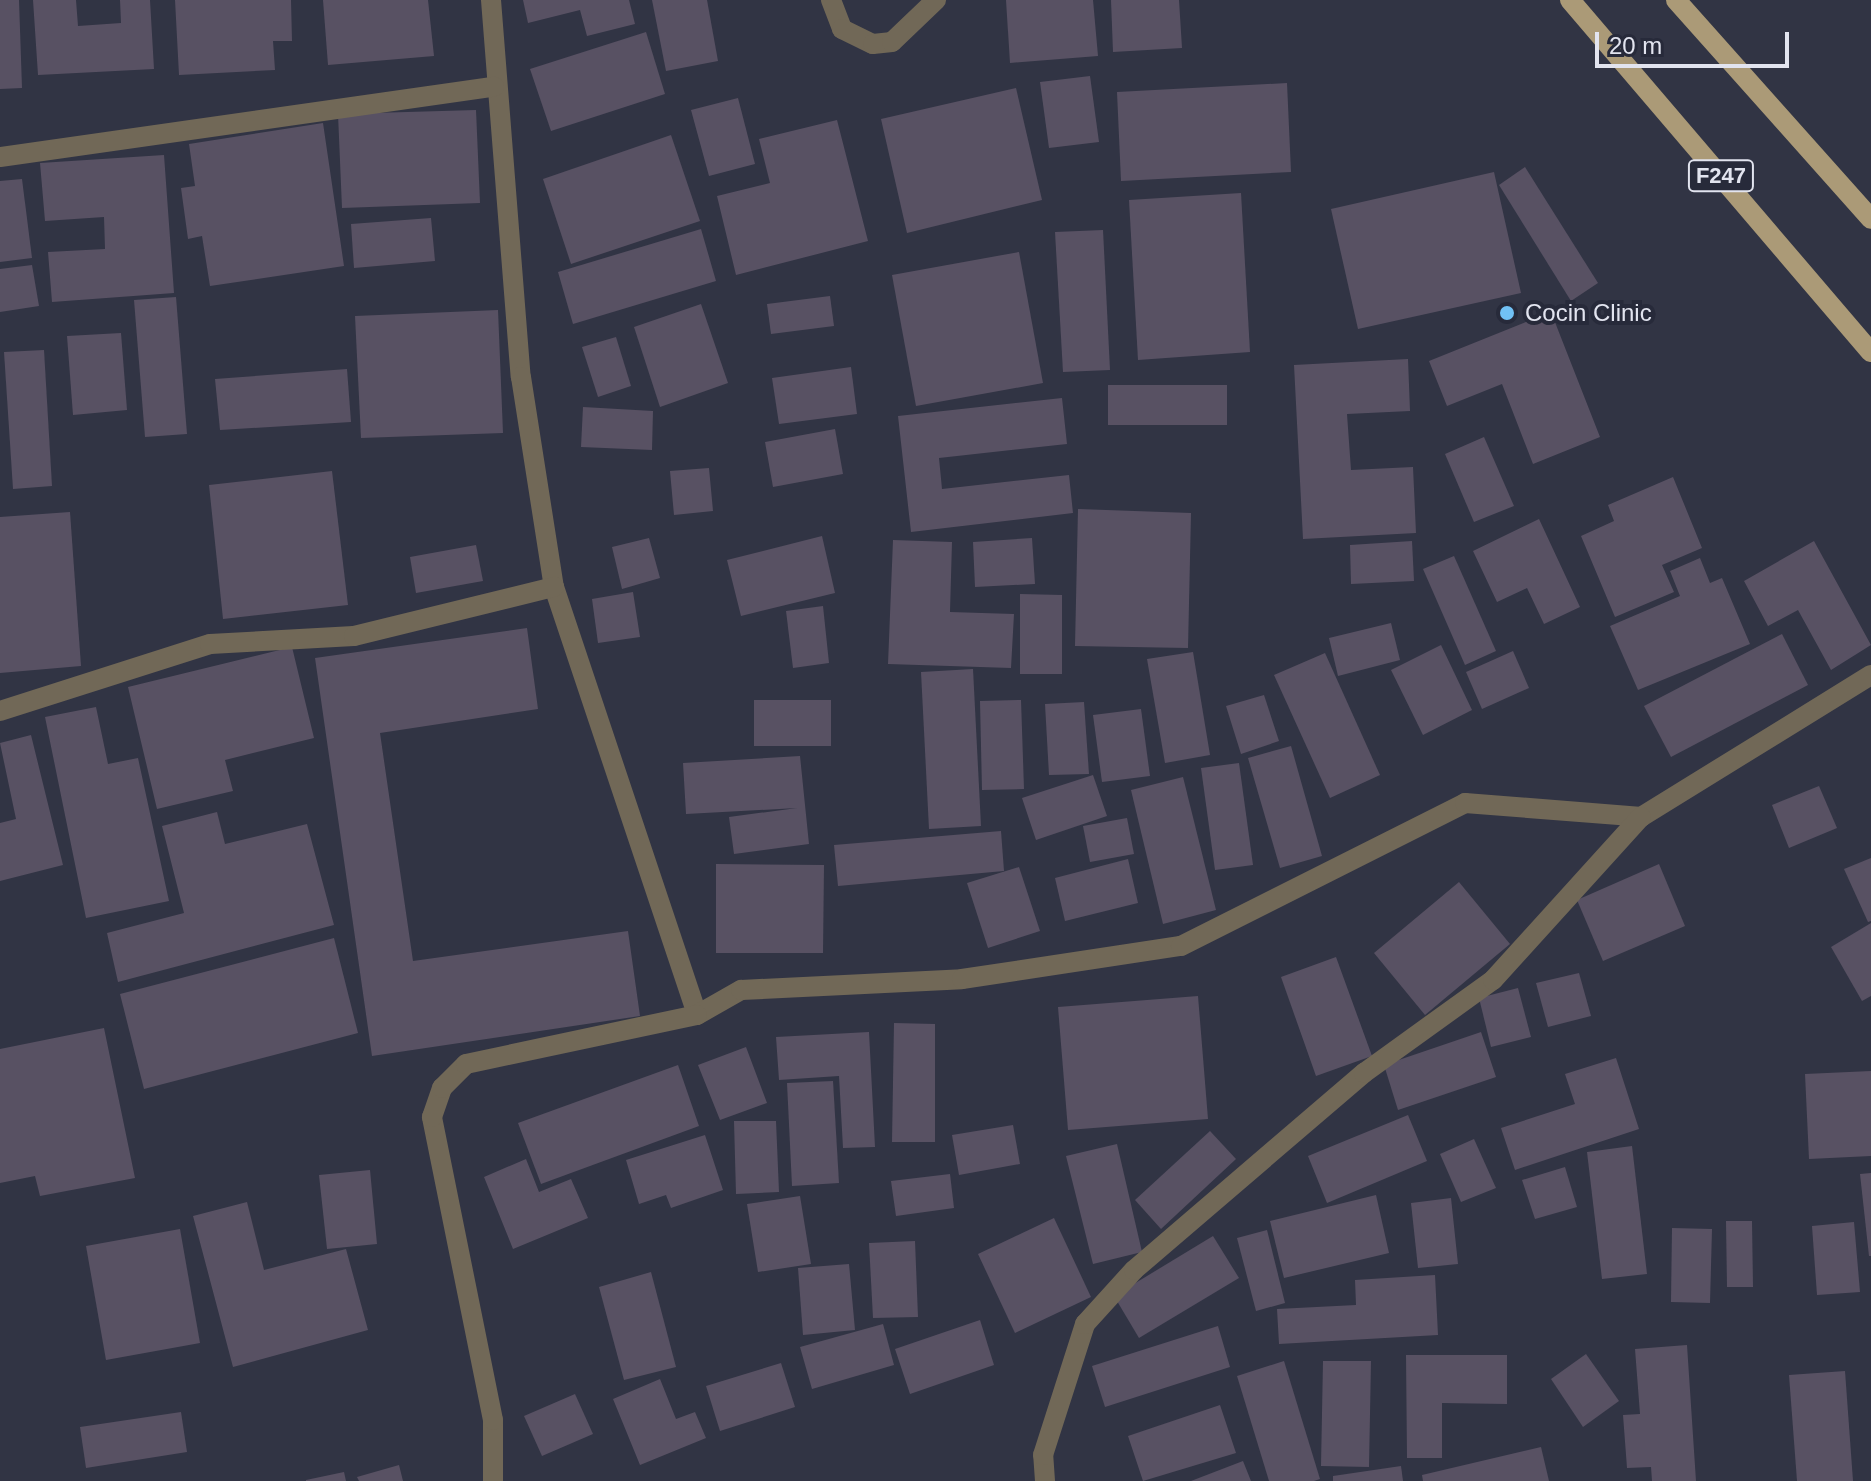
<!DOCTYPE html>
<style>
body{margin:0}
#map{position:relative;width:1871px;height:1481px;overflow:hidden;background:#313444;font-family:Arial,sans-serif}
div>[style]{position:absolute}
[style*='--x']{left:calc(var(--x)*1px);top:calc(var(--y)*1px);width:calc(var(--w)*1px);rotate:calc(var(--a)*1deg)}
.building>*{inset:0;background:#585163}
.minor>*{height:20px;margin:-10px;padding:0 10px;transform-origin:10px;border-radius:10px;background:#716857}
.primary>*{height:20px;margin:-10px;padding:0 10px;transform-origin:10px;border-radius:10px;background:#ab9a77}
.dots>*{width:22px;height:22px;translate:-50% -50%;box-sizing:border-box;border:4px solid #272a3a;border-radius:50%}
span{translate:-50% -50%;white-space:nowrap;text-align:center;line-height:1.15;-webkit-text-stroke:8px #272a3a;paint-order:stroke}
.shield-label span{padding:2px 6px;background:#272a3a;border:2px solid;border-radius:6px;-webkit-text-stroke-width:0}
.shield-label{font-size:22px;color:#e2e4ef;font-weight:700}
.poi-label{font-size:24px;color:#e2e4ef}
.left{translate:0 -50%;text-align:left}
.scale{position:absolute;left:1595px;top:32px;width:194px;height:36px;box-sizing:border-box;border:4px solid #e2e4ef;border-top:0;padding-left:10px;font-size:24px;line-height:28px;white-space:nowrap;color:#e2e4ef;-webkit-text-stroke:6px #272a3a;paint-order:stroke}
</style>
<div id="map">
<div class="building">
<div style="clip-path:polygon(0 0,19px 0,22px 88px,0 89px)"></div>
<div style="clip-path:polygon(33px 0,76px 0,78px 26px,121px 23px,120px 0,150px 0,154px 69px,38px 75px)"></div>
<div style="clip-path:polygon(175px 0,291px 0,292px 41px,273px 41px,275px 70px,179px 75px)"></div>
<div style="clip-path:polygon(323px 0,428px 0,434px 56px,328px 65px)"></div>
<div style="clip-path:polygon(523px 0,629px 0,635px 24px,587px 36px,580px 10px,528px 23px)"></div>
<div style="clip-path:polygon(652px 0,707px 0,718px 61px,666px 71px)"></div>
<div style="clip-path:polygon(1006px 0,1093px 0,1098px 56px,1010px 63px)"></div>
<div style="clip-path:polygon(1111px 0,1179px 0,1182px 48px,1113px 52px)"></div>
<div style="clip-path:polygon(646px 32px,665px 94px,551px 131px,530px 69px)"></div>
<div style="clip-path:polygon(1090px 76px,1099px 142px,1049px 148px,1040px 82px)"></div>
<div style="clip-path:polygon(1287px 83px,1291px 172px,1121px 181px,1117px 92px)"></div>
<div style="clip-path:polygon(1016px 88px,1042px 200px,907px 233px,881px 119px)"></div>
<div style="clip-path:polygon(738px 98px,755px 164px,709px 176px,691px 110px)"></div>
<div style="clip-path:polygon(476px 110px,480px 203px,342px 208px,338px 114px)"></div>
<div style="clip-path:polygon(837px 120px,868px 241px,736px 275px,717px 196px,770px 183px,759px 139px)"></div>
<div style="clip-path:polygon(323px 123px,344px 266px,210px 286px,202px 236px,188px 239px,181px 188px,195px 186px,189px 144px)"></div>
<div style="clip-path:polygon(671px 135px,700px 221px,571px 264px,543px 179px)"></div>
<div style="clip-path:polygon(164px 155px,174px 293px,52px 302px,48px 252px,105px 249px,104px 217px,45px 221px,40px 163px)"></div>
<div style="clip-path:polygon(1525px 167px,1598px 283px,1571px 301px,1499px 185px)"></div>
<div style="clip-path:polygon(1494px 172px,1521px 293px,1358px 329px,1331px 209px)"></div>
<div style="clip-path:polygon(22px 179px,32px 258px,0 262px,0 181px)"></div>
<div style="clip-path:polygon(1241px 193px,1250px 352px,1138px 360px,1129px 200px)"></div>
<div style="clip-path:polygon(431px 218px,435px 261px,354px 268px,351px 224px)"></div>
<div style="clip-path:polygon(701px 229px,716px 281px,573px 324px,558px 272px)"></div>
<div style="clip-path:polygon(1103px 230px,1110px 370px,1063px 372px,1055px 232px)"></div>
<div style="clip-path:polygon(1019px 252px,1043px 383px,916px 406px,892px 275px)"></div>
<div style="clip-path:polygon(32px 265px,39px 306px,0 312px,0 269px)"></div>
<div style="clip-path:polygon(830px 296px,834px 326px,771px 334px,767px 304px)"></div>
<div style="clip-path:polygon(176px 297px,187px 434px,145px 437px,134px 300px)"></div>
<div style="clip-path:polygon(701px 304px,728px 383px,660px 407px,634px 327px)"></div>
<div style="clip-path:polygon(498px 310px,503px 433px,361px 438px,355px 316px)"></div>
<div style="clip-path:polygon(1551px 312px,1600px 437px,1533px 464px,1502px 384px,1447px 406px,1429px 361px)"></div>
<div style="clip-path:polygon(121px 333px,127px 410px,73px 415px,67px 336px)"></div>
<div style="clip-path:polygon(616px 337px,631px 386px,598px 397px,582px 347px)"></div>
<div style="clip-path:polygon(44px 350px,52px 486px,13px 489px,4px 352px)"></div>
<div style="clip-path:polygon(1408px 359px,1410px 411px,1347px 414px,1351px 470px,1413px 467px,1416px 533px,1303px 539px,1294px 365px)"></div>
<div style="clip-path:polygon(851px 367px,857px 414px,779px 424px,772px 378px)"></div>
<div style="clip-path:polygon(347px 369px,351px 422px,220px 430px,215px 379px)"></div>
<div style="clip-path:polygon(1108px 385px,1227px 385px,1227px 425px,1108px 425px)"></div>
<div style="clip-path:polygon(1062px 398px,1067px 444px,939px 458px,942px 489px,1069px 475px,1073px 513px,911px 532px,898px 416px)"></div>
<div style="clip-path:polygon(583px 407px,653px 411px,652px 450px,581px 447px)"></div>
<div style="clip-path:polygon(835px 429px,843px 474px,773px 487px,765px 442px)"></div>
<div style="clip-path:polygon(1484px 437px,1514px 506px,1474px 522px,1445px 454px)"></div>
<div style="clip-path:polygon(709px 468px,713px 511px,674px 515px,670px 471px)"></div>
<div style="clip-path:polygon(332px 471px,348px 605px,223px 619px,209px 485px)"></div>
<div style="clip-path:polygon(1673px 477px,1702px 548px,1662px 565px,1674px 592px,1615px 617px,1581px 536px,1614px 521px,1608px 505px)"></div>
<div style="clip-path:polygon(1078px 509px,1191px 513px,1188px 648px,1075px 646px)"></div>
<div style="clip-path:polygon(70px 512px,81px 666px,0 673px,0 517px)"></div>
<div style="clip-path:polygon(1539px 519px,1580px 607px,1544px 624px,1527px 588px,1497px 602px,1473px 551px)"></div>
<div style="clip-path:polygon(822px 536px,835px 593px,741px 616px,727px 560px)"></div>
<div style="clip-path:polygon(649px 538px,660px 578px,622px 589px,612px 547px)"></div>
<div style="clip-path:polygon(1032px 538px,1035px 584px,975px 587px,973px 542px)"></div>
<div style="clip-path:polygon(893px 540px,952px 542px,950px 612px,1014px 614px,1011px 668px,888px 664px)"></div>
<div style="clip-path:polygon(1412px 541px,1414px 581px,1351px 584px,1350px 545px)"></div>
<div style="clip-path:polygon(1814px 541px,1871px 645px,1831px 670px,1798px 610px,1768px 626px,1744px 581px)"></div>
<div style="clip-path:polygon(476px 545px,483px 581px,416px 593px,410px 557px)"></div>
<div style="clip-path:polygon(1454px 556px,1496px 651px,1465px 665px,1423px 569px)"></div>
<div style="clip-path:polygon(1700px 558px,1710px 583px,1722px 578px,1750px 644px,1638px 690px,1610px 626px,1680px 596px,1670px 571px)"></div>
<div style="clip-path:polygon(633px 592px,640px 637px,598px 643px,592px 599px)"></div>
<div style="clip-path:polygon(1020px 594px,1062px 595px,1062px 674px,1020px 674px)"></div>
<div style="clip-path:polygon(823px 606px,829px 663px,793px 668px,786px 611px)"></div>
<div style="clip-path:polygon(1391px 623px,1400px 660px,1338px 676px,1329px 638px)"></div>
<div style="clip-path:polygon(527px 628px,538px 709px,380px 733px,413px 961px,628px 931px,640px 1016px,372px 1056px,315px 658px)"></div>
<div style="clip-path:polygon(1782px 634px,1808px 685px,1671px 757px,1644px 706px)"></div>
<div style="clip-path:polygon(1441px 645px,1472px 710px,1423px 735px,1391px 670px)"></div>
<div style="clip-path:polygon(292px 647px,314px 738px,225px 760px,233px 791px,157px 809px,128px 687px)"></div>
<div style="clip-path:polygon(1513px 651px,1529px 688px,1482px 709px,1466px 672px)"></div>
<div style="clip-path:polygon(1193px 652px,1210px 755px,1165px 763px,1147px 659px)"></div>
<div style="clip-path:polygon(1325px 653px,1380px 775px,1330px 798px,1274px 675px)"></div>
<div style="clip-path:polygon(973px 669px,981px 826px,929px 829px,921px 672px)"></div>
<div style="clip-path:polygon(1264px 695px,1279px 741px,1241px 754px,1226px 706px)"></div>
<div style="clip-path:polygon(754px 700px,831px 700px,831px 746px,754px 746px)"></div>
<div style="clip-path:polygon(1021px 700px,1024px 789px,982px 790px,980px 701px)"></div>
<div style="clip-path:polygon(1084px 702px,1089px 774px,1049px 775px,1045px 704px)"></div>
<div style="clip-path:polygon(96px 707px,108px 764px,138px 758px,169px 901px,86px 918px,45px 717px)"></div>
<div style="clip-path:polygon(1141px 709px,1150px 776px,1102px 782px,1093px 715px)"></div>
<div style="clip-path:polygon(31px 735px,63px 865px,0 881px,0 823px,16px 819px,0 743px)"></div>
<div style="clip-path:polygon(1291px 746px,1322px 856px,1280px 868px,1248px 758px)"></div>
<div style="clip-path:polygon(800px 756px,809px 844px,734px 854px,729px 817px,797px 808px,686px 814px,683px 763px)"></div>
<div style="clip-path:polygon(1239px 763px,1253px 865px,1215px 870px,1201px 768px)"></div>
<div style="clip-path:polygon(1093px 775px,1107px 816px,1036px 840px,1022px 798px)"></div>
<div style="clip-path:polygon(1183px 777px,1216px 910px,1163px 924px,1131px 790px)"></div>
<div style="clip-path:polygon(1819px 786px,1837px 828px,1789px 848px,1772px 805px)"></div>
<div style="clip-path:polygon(217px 812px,225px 844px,307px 824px,334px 925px,118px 982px,107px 933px,184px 913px,162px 826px)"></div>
<div style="clip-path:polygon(1127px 818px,1134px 854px,1090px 862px,1083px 826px)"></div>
<div style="clip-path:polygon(1001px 831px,1004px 871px,838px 886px,834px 845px)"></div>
<div style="clip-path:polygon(1871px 858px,1871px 921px,1868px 922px,1844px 869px)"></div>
<div style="clip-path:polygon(1128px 859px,1138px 903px,1065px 921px,1055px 878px)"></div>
<div style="clip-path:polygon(716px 864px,824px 865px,823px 953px,716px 953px)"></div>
<div style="clip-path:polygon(1659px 864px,1685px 926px,1603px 961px,1577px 900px)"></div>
<div style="clip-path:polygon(1019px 867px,1040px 931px,988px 948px,967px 883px)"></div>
<div style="clip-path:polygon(1459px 882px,1510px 944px,1425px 1015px,1374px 953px)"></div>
<div style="clip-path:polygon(1871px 923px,1871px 996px,1862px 1001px,1831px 947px)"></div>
<div style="clip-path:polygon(334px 938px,358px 1033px,144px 1089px,120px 994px)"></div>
<div style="clip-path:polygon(1336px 957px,1372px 1056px,1316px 1076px,1281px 977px)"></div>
<div style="clip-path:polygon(1579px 973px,1591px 1016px,1548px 1027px,1536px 983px)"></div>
<div style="clip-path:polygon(1518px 988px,1531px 1037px,1491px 1047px,1479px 998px)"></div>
<div style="clip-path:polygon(1198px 996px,1208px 1119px,1068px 1130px,1058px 1007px)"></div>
<div style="clip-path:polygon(894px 1023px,935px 1024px,935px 1142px,892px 1142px)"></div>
<div style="clip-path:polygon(104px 1028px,135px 1178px,40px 1196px,35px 1176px,0 1183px,0 1049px)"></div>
<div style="clip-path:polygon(869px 1032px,875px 1147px,843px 1148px,839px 1076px,779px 1080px,776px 1037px)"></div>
<div style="clip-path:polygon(1481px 1032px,1496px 1077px,1398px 1110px,1384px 1065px)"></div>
<div style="clip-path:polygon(746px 1047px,767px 1103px,720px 1120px,698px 1065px)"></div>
<div style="clip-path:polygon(1616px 1058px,1639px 1129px,1515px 1170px,1501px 1128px,1575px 1104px,1565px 1074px)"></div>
<div style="clip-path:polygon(678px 1065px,699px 1126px,541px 1184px,518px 1123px)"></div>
<div style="clip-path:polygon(1871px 1071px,1871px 1156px,1809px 1159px,1805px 1074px)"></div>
<div style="clip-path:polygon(833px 1081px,839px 1183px,792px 1186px,787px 1083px)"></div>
<div style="clip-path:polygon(1408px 1115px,1427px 1161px,1327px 1203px,1308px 1156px)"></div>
<div style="clip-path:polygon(734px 1121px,776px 1121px,779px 1192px,736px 1194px)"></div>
<div style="clip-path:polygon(1013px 1125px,1020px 1164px,959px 1175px,952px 1135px)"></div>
<div style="clip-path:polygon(1210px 1131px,1236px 1159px,1161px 1229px,1135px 1200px)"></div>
<div style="clip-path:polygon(705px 1135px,723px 1190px,671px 1208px,666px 1195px,639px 1204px,626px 1160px)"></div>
<div style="clip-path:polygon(1474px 1139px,1496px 1188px,1461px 1202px,1440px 1154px)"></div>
<div style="clip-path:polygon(1117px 1144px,1142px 1252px,1093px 1264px,1066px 1156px)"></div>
<div style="clip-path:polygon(1632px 1146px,1647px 1274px,1602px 1279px,1587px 1152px)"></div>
<div style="clip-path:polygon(526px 1159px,539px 1192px,571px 1179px,588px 1218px,513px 1249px,484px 1177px)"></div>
<div style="clip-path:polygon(1565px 1167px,1577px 1207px,1535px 1219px,1522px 1180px)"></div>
<div style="clip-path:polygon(370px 1170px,377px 1244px,327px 1249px,319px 1175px)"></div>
<div style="clip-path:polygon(1871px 1173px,1871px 1256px,1869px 1256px,1860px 1174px)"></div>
<div style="clip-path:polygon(950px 1174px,954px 1208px,896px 1216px,891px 1181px)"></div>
<div style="clip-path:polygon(1376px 1195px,1389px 1253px,1284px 1278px,1270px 1221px)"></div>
<div style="clip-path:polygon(800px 1196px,811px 1264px,758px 1272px,747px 1204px)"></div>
<div style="clip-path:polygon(1451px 1198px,1458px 1264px,1418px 1268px,1411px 1203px)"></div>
<div style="clip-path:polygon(247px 1202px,264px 1270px,346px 1249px,368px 1330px,233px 1367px,193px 1216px)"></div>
<div style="clip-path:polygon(1054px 1218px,1091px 1297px,1015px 1333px,978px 1254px)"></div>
<div style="clip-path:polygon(1726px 1221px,1752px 1221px,1753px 1287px,1727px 1287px)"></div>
<div style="clip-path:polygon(1854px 1222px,1860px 1292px,1817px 1295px,1812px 1226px)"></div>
<div style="clip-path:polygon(1672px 1228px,1712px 1229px,1710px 1303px,1671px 1302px)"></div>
<div style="clip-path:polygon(180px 1229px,200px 1343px,106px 1360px,86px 1246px)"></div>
<div style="clip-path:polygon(1267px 1230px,1285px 1303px,1256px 1311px,1237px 1238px)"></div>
<div style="clip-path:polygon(1213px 1236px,1239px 1278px,1139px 1338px,1114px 1296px)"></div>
<div style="clip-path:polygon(915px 1241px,918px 1317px,873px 1318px,869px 1243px)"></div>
<div style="clip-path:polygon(849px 1264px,855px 1330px,803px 1335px,798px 1268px)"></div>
<div style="clip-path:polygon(651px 1272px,676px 1367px,624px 1380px,599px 1287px)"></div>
<div style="clip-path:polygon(1435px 1275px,1438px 1335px,1279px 1344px,1277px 1309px,1356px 1305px,1355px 1280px)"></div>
<div style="clip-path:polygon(980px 1320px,994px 1365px,910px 1394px,895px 1349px)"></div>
<div style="clip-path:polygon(883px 1324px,894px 1365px,812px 1389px,800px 1347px)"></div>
<div style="clip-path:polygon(1218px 1326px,1230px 1367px,1105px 1407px,1092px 1366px)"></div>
<div style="clip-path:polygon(1687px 1345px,1696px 1481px,1652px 1481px,1651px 1467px,1627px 1468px,1623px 1415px,1640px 1414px,1635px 1349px)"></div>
<div style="clip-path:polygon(1586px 1354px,1619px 1401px,1583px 1427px,1551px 1379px)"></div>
<div style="clip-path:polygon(1406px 1355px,1507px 1355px,1507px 1404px,1442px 1403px,1442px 1458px,1407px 1458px)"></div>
<div style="clip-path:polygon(1284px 1361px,1320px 1479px,1314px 1481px,1269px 1481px,1237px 1376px)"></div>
<div style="clip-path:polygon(1323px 1361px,1371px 1361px,1369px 1467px,1321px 1466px)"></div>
<div style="clip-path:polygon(781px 1363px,795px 1407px,720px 1431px,706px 1386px)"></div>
<div style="clip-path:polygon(1845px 1371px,1853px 1481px,1797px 1481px,1789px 1375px)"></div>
<div style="clip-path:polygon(660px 1379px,676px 1419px,695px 1412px,706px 1438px,640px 1465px,613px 1399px)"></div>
<div style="clip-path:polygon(575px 1394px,593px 1434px,542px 1456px,524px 1416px)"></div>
<div style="clip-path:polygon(1220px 1405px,1236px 1453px,1143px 1481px,1128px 1436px)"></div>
<div style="clip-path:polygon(181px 1412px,187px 1452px,86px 1468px,80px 1427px)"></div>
<div style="clip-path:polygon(1541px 1447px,1549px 1481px,1423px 1481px,1422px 1475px)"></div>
<div style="clip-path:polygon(1243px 1461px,1251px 1481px,1191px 1481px)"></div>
<div style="clip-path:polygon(399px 1465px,403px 1481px,359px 1481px,357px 1477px)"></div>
<div style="clip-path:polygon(1401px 1466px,1403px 1481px,1333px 1481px,1333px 1476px)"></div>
<div style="clip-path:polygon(344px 1472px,346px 1481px,306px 1481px,306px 1480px)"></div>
</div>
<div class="minor">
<div style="--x:491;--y:0;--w:378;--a:85.5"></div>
<div style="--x:521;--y:377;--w:213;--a:81.1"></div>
<div style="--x:554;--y:587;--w:451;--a:71.5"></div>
<div style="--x:697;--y:1015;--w:51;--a:-29.6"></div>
<div style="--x:741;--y:990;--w:221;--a:-2.8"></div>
<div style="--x:962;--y:979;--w:221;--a:-8.6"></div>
<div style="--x:1181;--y:946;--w:318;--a:-26.7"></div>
<div style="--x:1465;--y:803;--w:177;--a:4.5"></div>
<div style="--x:1641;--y:817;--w:270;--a:-31.7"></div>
<div style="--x:831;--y:0;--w:31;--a:69"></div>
<div style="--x:842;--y:29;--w:34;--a:26"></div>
<div style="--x:873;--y:44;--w:19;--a:-6"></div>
<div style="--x:892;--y:42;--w:61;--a:-43.7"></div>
<div style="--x:0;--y:157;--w:499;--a:-8.1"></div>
<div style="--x:0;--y:711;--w:220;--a:-17.7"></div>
<div style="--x:210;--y:644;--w:144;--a:-3.2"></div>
<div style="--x:354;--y:636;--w:206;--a:-13.8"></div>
<div style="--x:493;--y:1481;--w:61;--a:-90"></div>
<div style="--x:493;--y:1420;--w:309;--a:-101.4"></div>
<div style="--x:432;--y:1117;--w:31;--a:-71"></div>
<div style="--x:442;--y:1088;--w:34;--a:-45"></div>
<div style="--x:466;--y:1064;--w:236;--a:-12"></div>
<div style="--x:1045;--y:1481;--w:26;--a:-94"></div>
<div style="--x:1043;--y:1455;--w:138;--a:-72.2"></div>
<div style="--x:1085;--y:1324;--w:73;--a:-47.8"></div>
<div style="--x:1134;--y:1270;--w:303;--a:-40.6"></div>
<div style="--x:1364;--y:1073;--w:159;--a:-35.8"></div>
<div style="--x:1493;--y:980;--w:220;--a:-47.8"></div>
</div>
<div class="primary">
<div style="--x:1570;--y:0;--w:463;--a:49.5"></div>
<div style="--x:1676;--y:0;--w:293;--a:48.3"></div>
</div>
<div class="dots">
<div style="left:1507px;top:313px;background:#71c1f5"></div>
</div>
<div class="shield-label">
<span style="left:1721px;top:176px">F247</span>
</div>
<div class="poi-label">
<span class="left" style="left:1525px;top:313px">Cocin Clinic</span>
</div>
<div class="scale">20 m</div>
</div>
